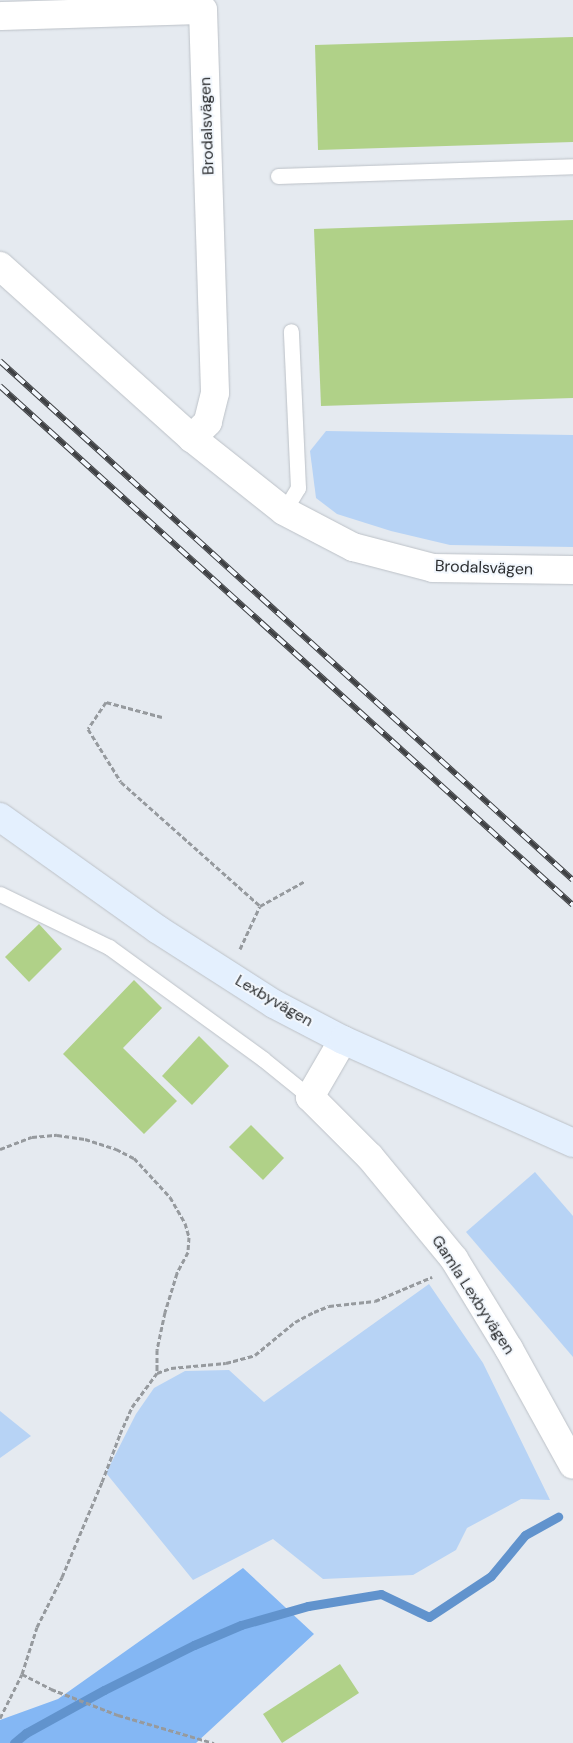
<!DOCTYPE html>
<meta charset="utf-8">
<style>
body{margin:0}
#map{position:relative;width:573px;height:1743px;overflow:hidden;background:#e5eaf0;font-family:"DM Sans",sans-serif}
div>[style]{position:absolute}
[style*='--x']{left:calc(var(--x)*1px);top:calc(var(--y)*1px);width:calc(var(--w)*1px);rotate:calc(var(--a)*1deg)}
.green>*{inset:0;background:#b7d3f5}
.forest>*{inset:0;background:#84b7f4}
.stream>*{height:9px;margin:-4.5px;padding:0 4.5px;transform-origin:4.5px;border-radius:4.5px;background:#6193cd}
.building>*{inset:0;background:#b0d188}
.path>*{height:3px;margin-top:-1.5px;transform-origin:0;background:repeating-linear-gradient(90deg,#969a9e 0 5px,transparent 0 7.5px)}
.roads{filter:drop-shadow(0 0 1px #bcc1c7) drop-shadow(0 0 1px #bcc1c7)}
.lane>*{height:15px;margin:-7.5px;padding:0 7.5px;transform-origin:7.5px;border-radius:7.5px;background:#fff}
.street>*{height:28px;margin:-14px;padding:0 14px;transform-origin:14px;border-radius:14px;background:#fff}
.secondary>*{height:28px;margin:-14px;padding:0 14px;transform-origin:14px;border-radius:14px;background:#e4f0fe}
.rail>*{height:5.5px;margin-top:-2.75px;transform-origin:0;background:repeating-linear-gradient(90deg,#f2f7fd 0 11px,#3f4144 0 22px);box-sizing:border-box;border-block:1px solid #3f4144}
span{translate:-50% -50%;white-space:nowrap;text-align:center;line-height:1.15;-webkit-text-stroke:4px #f2f7fd;paint-order:stroke}
.street-label{font-size:16px;color:#2c2e30}
</style>
<div id="map">
<div class="green">
<div style="clip-path:polygon(326px 431px,573px 435px,573px 547px,450px 545px,391px 531px,337px 514px,316px 498px,310px 451px)"></div>
<div style="clip-path:polygon(535px 1172px,573px 1216px,573px 1357px,466px 1232px)"></div>
<div style="clip-path:polygon(429px 1284px,483px 1363px,550px 1500px,521px 1499px,467px 1528px,456px 1550px,413px 1575px,323px 1579px,273px 1539px,193px 1580px,106px 1473px,136px 1414px,154px 1388px,185px 1371px,229px 1370px,264px 1402px)"></div>
<div style="clip-path:polygon(0 1411px,31px 1436px,0 1458px)"></div>
</div>
<div class="forest">
<div style="clip-path:polygon(243px 1568px,314px 1634px,196px 1743px,0 1743px,0 1720px,58px 1699px)"></div>
</div>
<div class="stream">
<div style="--x:14;--y:1743;--w:16;--a:-40"></div>
<div style="--x:26;--y:1733;--w:89;--a:-28.9"></div>
<div style="--x:104;--y:1690;--w:101;--a:-26.6"></div>
<div style="--x:194;--y:1645;--w:51;--a:-23.1"></div>
<div style="--x:241;--y:1625;--w:70;--a:-15.8"></div>
<div style="--x:308;--y:1606;--w:74;--a:-9.3"></div>
<div style="--x:381;--y:1594;--w:53;--a:25.6"></div>
<div style="--x:429;--y:1617;--w:74;--a:-33.5"></div>
<div style="--x:491;--y:1576;--w:53;--a:-50.3"></div>
<div style="--x:525;--y:1535;--w:38;--a:-29"></div>
</div>
<div class="building">
<div style="clip-path:polygon(573px 37px,573px 142px,318px 150px,315px 45px)"></div>
<div style="clip-path:polygon(573px 220px,573px 398px,321px 406px,314px 229px)"></div>
<div style="clip-path:polygon(39px 924px,62px 949px,29px 982px,5px 957px)"></div>
<div style="clip-path:polygon(134px 980px,162px 1008px,123px 1048px,177px 1101px,144px 1134px,63px 1054px)"></div>
<div style="clip-path:polygon(199px 1036px,229px 1066px,192px 1105px,162px 1076px)"></div>
<div style="clip-path:polygon(251px 1125px,284px 1158px,263px 1180px,229px 1147px)"></div>
<div style="clip-path:polygon(340px 1664px,359px 1693px,282px 1743px,263px 1714px)"></div>
</div>
<div class="path">
<div style="--x:162;--y:717;--w:58;--a:-165"></div>
<div style="--x:106;--y:702;--w:32;--a:124"></div>
<div style="--x:88;--y:729;--w:62;--a:58.1"></div>
<div style="--x:121;--y:782;--w:186;--a:41.7"></div>
<div style="--x:240;--y:949;--w:47;--a:-65.1"></div>
<div style="--x:260;--y:906;--w:51;--a:-29.1"></div>
<div style="--x:0;--y:1149;--w:34;--a:-21"></div>
<div style="--x:32;--y:1137;--w:25;--a:-5"></div>
<div style="--x:57;--y:1135;--w:28;--a:8"></div>
<div style="--x:85;--y:1139;--w:33;--a:18"></div>
<div style="--x:116;--y:1149;--w:20;--a:27"></div>
<div style="--x:134;--y:1158;--w:53;--a:47.3"></div>
<div style="--x:170;--y:1197;--w:30;--a:60"></div>
<div style="--x:185;--y:1223;--w:15;--a:74"></div>
<div style="--x:189;--y:1237;--w:15;--a:94"></div>
<div style="--x:188;--y:1252;--w:24;--a:118"></div>
<div style="--x:177;--y:1273;--w:41;--a:107.1"></div>
<div style="--x:165;--y:1312;--w:39;--a:102"></div>
<div style="--x:157;--y:1350;--w:23;--a:90"></div>
<div style="--x:22;--y:1674;--w:33;--a:27"></div>
<div style="--x:51;--y:1689;--w:72;--a:21.2"></div>
<div style="--x:118;--y:1715;--w:100;--a:16.3"></div>
<div style="--x:0;--y:1718;--w:49;--a:-63.4"></div>
<div style="--x:22;--y:1674;--w:49;--a:-72.3"></div>
<div style="--x:37;--y:1627;--w:56;--a:-63.4"></div>
<div style="--x:62;--y:1577;--w:103;--a:-67.2"></div>
<div style="--x:102;--y:1482;--w:51;--a:-69.4"></div>
<div style="--x:120;--y:1434;--w:30;--a:-66"></div>
<div style="--x:132;--y:1407;--w:42;--a:-53.7"></div>
<div style="--x:157;--y:1373;--w:15;--a:-20"></div>
<div style="--x:171;--y:1368;--w:55;--a:-5.2"></div>
<div style="--x:226;--y:1363;--w:30;--a:-15"></div>
<div style="--x:255;--y:1355;--w:52;--a:-39.5"></div>
<div style="--x:295;--y:1322;--w:21;--a:-28"></div>
<div style="--x:314;--y:1312;--w:16;--a:-22"></div>
<div style="--x:329;--y:1306;--w:46;--a:-6.2"></div>
<div style="--x:375;--y:1301;--w:62;--a:-22.8"></div>
</div>
<div class="roads">
<div class="lane">
<div style="--x:278;--y:176;--w:295;--a:-1.9"></div>
<div style="--x:284;--y:511;--w:27;--a:-59"></div>
<div style="--x:298;--y:488;--w:157;--a:-92.6"></div>
<div style="--x:0;--y:894;--w:121;--a:25.9"></div>
<div style="--x:109;--y:947;--w:190;--a:36"></div>
<div style="--x:263;--y:1059;--w:60;--a:39"></div>
</div>
<div class="street">
<div style="--x:0;--y:16;--w:203;--a:-1.7"></div>
<div style="--x:203;--y:10;--w:383;--a:88.2"></div>
<div style="--x:215;--y:393;--w:30;--a:104"></div>
<div style="--x:208;--y:422;--w:23;--a:135"></div>
<div style="--x:0;--y:266;--w:258;--a:41.9"></div>
<div style="--x:192;--y:438;--w:117;--a:38.4"></div>
<div style="--x:284;--y:511;--w:78;--a:27.6"></div>
<div style="--x:353;--y:547;--w:83;--a:14.7"></div>
<div style="--x:433;--y:568;--w:140;--a:0.8"></div>
<div style="--x:343;--y:1040;--w:66;--a:120.1"></div>
<div style="--x:310;--y:1097;--w:85;--a:45"></div>
<div style="--x:370;--y:1157;--w:132;--a:50.5"></div>
<div style="--x:454;--y:1259;--w:105;--a:58.6"></div>
<div style="--x:509;--y:1349;--w:132;--a:61.1"></div>
</div>
<div class="secondary">
<div style="--x:0;--y:817;--w:193;--a:35.5"></div>
<div style="--x:157;--y:929;--w:139;--a:32.7"></div>
<div style="--x:274;--y:1004;--w:78;--a:27.6"></div>
<div style="--x:343;--y:1040;--w:252;--a:24.1"></div>
</div>
</div>
<div class="rail">
<div style="--x:0;--y:361;--w:773;--a:42.17"></div>
<div style="--x:0;--y:386;--w:773;--a:42.17"></div>
</div>
<div class="street-label">
<span style="left:207px;top:126px;rotate:-92deg">Brodalsvägen</span>
<span style="left:484px;top:568px;rotate:2deg">Brodalsvägen</span>
<span style="left:274px;top:1001px;rotate:30deg">Lexbyvägen</span>
<span style="left:473px;top:1295px;rotate:57deg">Gamla Lexbyvägen</span>
</div>
</div>
